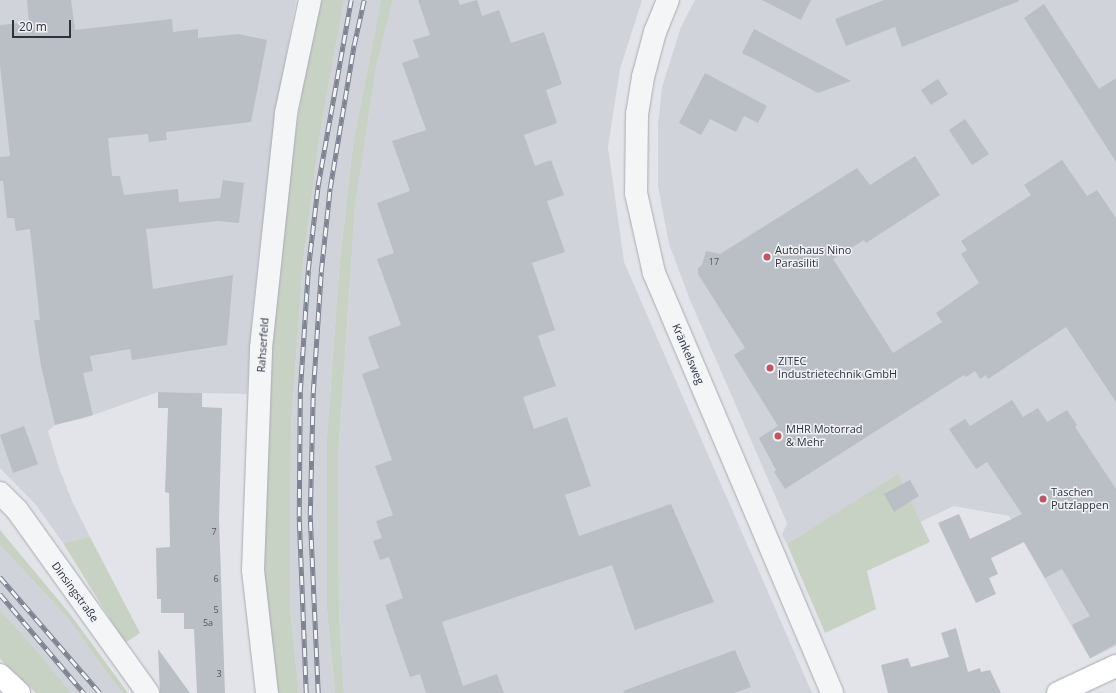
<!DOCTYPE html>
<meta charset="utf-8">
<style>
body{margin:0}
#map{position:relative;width:1116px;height:693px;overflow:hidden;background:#e2e4e9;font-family:"Open Sans",sans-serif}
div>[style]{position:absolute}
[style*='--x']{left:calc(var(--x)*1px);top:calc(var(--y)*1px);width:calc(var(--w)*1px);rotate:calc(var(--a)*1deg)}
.built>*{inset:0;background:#d0d3da}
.green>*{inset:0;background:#c7d2c4}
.building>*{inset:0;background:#babec5}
.roads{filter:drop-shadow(0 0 1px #a8abb3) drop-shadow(0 0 1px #a8abb3)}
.street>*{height:22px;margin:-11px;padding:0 11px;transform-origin:11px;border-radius:11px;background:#f4f5f7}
.secondary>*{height:22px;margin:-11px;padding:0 11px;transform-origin:11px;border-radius:11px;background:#fff}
.primary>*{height:22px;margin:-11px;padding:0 11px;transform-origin:11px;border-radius:11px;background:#fff}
.rail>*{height:4.5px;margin-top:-2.25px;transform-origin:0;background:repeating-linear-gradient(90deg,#f1f3f6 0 9px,#7d8491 0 18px);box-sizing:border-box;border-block:1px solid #7d8491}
.dots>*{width:11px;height:11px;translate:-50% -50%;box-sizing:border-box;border:2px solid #f1f3f6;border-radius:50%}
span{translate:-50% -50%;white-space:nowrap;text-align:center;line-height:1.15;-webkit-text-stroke:3px #f1f3f6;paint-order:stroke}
.number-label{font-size:9px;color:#505560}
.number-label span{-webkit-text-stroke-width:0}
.poi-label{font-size:11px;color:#2c323f}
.left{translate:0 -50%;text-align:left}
.street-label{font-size:11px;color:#2c323f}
.scale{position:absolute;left:12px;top:20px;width:59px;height:18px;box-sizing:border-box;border:2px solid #2c323f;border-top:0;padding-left:5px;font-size:12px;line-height:14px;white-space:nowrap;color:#2c323f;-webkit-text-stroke:3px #f1f3f6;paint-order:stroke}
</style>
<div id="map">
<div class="built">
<div style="clip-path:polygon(0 0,296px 0,274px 125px,252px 317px,247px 394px,158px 392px,85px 418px,55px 425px,48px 431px,58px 465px,72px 501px,90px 537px,63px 543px,36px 505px,0 468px)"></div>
<div style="clip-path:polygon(344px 0,381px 0,353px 144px,339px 271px,327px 438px,327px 610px,335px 693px,299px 693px,290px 608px,291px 426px,303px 262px,320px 133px)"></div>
<div style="clip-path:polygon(393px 0,642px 0,620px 69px,608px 147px,624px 262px,812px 693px,344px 693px,339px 611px,338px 459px,355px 207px,376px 68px)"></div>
<div style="clip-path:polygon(695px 0,1116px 0,1116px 646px,1090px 659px,1009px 516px,954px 506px,920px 522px,898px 475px,787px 544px,782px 535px,787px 523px,690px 300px,669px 244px,658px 186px,658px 125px,662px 87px,681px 27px)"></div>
<div style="clip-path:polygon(0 545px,66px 616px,122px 693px,71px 693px,0 611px)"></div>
</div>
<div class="green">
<div style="clip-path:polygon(316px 0,344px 0,320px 133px,303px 262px,291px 426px,290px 608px,299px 693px,275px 693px,261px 574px,270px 352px,285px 203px)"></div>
<div style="clip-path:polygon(381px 0,393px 0,376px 68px,355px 207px,338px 459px,339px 611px,344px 693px,335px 693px,327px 610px,327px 438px,339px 271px,353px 144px)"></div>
<div style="clip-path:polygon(898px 474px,930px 542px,867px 571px,876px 609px,825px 633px,787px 544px)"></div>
<div style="clip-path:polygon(0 530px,70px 614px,128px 693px,122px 693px,66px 616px,0 545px)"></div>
<div style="clip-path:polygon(90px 537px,140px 633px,125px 643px,63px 543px)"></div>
<div style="clip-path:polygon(0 611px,35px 649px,71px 693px,36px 693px,0 659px)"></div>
</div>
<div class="building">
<div style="clip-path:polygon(27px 0,71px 0,75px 30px,172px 19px,173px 32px,198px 29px,198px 38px,238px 34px,267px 40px,251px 122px,166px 132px,167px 140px,149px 142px,148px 134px,108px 138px,112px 176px,120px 176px,124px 195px,178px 189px,179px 202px,220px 198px,223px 180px,244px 183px,239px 223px,218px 221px,146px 229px,153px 289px,233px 275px,227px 345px,132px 360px,130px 349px,90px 356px,93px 371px,83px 373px,93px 415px,55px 425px,41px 366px,34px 320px,40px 320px,30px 229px,16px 231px,14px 218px,7px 218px,3px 181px,0 181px,0 157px,10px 156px,0 65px,0 25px,29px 22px)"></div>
<div style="clip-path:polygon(418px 0,458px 0,460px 5px,477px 0,482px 16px,499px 10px,511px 43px,544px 32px,562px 84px,546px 90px,557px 123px,524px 135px,535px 166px,551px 160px,564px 195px,547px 201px,565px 252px,532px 263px,555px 330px,538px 336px,556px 386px,523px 397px,534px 429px,567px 417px,591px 486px,565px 495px,579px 536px,671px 504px,714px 602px,635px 630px,612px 565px,442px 622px,463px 686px,497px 674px,504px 693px,426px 693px,420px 674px,410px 677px,385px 605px,403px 598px,389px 557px,380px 560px,373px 541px,382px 538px,376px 521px,393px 515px,375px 466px,392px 460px,362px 374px,379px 368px,368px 337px,401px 325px,377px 259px,394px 253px,377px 203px,410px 191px,392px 141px,426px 130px,402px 63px,419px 57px,413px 40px,430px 35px)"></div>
<div style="clip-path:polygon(762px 0,811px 0,801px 20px)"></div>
<div style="clip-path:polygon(884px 0,1019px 0,1019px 1px,902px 47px,895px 27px,846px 46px,835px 19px)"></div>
<div style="clip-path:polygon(1044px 4px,1099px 89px,1116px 78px,1116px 162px,1024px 18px)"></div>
<div style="clip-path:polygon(754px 29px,797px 52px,851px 81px,818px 93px,752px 58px,742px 53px)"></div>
<div style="clip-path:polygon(705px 73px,767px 106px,758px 123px,744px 116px,736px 132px,710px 119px,701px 135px,679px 123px)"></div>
<div style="clip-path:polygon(938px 79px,948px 94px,931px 105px,921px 90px)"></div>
<div style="clip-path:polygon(965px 119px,989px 154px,972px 165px,949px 130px)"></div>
<div style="clip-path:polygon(915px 156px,940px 195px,866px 243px,864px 240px,833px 259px,893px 353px,942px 322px,936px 313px,979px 283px,961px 254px,967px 250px,961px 241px,1031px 195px,1024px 185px,1062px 160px,1087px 196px,1097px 190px,1116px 218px,1116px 402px,1066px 327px,988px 379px,986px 375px,980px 379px,975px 371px,966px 377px,964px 375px,785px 489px,774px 472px,776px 470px,759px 438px,778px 426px,734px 355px,745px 348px,698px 274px,698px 268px,702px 265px,706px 251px,720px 254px,857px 168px,870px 185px)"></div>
<div style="clip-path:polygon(158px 392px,202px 393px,202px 407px,222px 408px,219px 519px,225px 693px,197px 693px,194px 629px,184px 629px,184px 613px,161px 613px,161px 599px,157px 599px,156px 548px,170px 547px,169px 493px,165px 492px,168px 408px,158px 408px)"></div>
<div style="clip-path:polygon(1012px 400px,1023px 417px,1038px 408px,1047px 422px,1067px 410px,1077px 425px,1075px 427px,1116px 489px,1116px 644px,1090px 658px,1072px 625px,1090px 616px,1062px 569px,1045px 578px,1024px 542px,991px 558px,998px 574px,989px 578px,996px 594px,976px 603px,938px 523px,959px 514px,970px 539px,1022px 514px,987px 462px,976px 469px,949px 429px,965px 419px,970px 426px)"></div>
<div style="clip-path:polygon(24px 426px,38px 464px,13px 473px,0 435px)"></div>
<div style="clip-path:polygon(910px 480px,919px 496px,894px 512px,884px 494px)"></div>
<div style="clip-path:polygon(956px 628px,968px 672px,980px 668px,981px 672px,990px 670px,1001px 693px,888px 693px,881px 665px,908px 658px,911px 667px,949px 657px,941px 633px)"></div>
<div style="clip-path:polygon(158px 649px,190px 693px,160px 693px)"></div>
<div style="clip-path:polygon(735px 650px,751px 687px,734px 693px,624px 693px,623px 691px)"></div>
</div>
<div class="roads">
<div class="street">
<div style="--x:668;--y:0;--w:35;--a:112"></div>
<div style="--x:655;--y:32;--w:47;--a:104.9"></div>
<div style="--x:643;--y:77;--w:37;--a:99"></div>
<div style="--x:637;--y:114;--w:79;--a:90.7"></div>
<div style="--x:636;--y:193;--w:82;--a:77.3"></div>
<div style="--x:654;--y:273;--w:456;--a:67"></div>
<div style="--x:0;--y:493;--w:24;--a:45"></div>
<div style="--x:17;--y:510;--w:225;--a:54.4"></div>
<div style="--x:267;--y:693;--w:124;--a:-96.5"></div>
<div style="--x:253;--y:570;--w:222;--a:-87.9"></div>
<div style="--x:261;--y:348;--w:236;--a:-83.9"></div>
<div style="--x:286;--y:113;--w:116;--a:-78"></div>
</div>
<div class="secondary">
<div style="--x:1058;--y:693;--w:64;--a:-25"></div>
</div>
<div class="primary">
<div style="--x:0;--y:675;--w:26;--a:43"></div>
</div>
</div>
<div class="rail">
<div style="--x:0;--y:577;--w:153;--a:49.2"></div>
<div style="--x:0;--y:594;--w:130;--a:49.7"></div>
<div style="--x:306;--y:693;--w:177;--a:-92.3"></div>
<div style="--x:299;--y:516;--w:124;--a:-89.5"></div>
<div style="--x:300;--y:392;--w:122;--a:-86.2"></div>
<div style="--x:308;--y:270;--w:86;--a:-83.3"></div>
<div style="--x:318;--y:185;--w:188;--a:-79.9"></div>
<div style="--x:318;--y:693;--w:178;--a:-92.6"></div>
<div style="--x:310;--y:515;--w:122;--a:-88.6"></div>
<div style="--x:313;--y:393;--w:121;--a:-86.2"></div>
<div style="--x:321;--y:272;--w:84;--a:-83.9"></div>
<div style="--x:330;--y:188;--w:145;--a:-80.5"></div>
<div style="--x:354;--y:45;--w:46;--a:-77.5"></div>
</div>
<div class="dots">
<div style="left:767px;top:257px;background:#c05563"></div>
<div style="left:770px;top:368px;background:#c05563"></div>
<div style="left:778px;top:436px;background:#c05563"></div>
<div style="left:1043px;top:499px;background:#c05563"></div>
</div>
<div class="number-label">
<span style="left:714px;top:262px">17</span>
<span style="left:214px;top:532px">7</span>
<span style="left:216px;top:579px">6</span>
<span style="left:216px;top:610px">5</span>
<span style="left:208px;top:623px">5a</span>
<span style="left:219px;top:674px">3</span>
</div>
<div class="poi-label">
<span class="left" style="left:775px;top:257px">Autohaus Nino<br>Parasiliti</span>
<span class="left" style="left:778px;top:368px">ZITEC<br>Industrietechnik GmbH</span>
<span class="left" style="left:786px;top:436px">MHR Motorrad<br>&amp; Mehr</span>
<span class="left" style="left:1051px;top:499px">Taschen<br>Putzlappen</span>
</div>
<div class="street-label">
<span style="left:263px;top:345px;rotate:-86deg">Rahserfeld</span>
<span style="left:688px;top:354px;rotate:67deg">Kränkelsweg</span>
<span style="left:75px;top:592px;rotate:54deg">Dinsingstraße</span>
</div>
<div class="scale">20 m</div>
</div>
